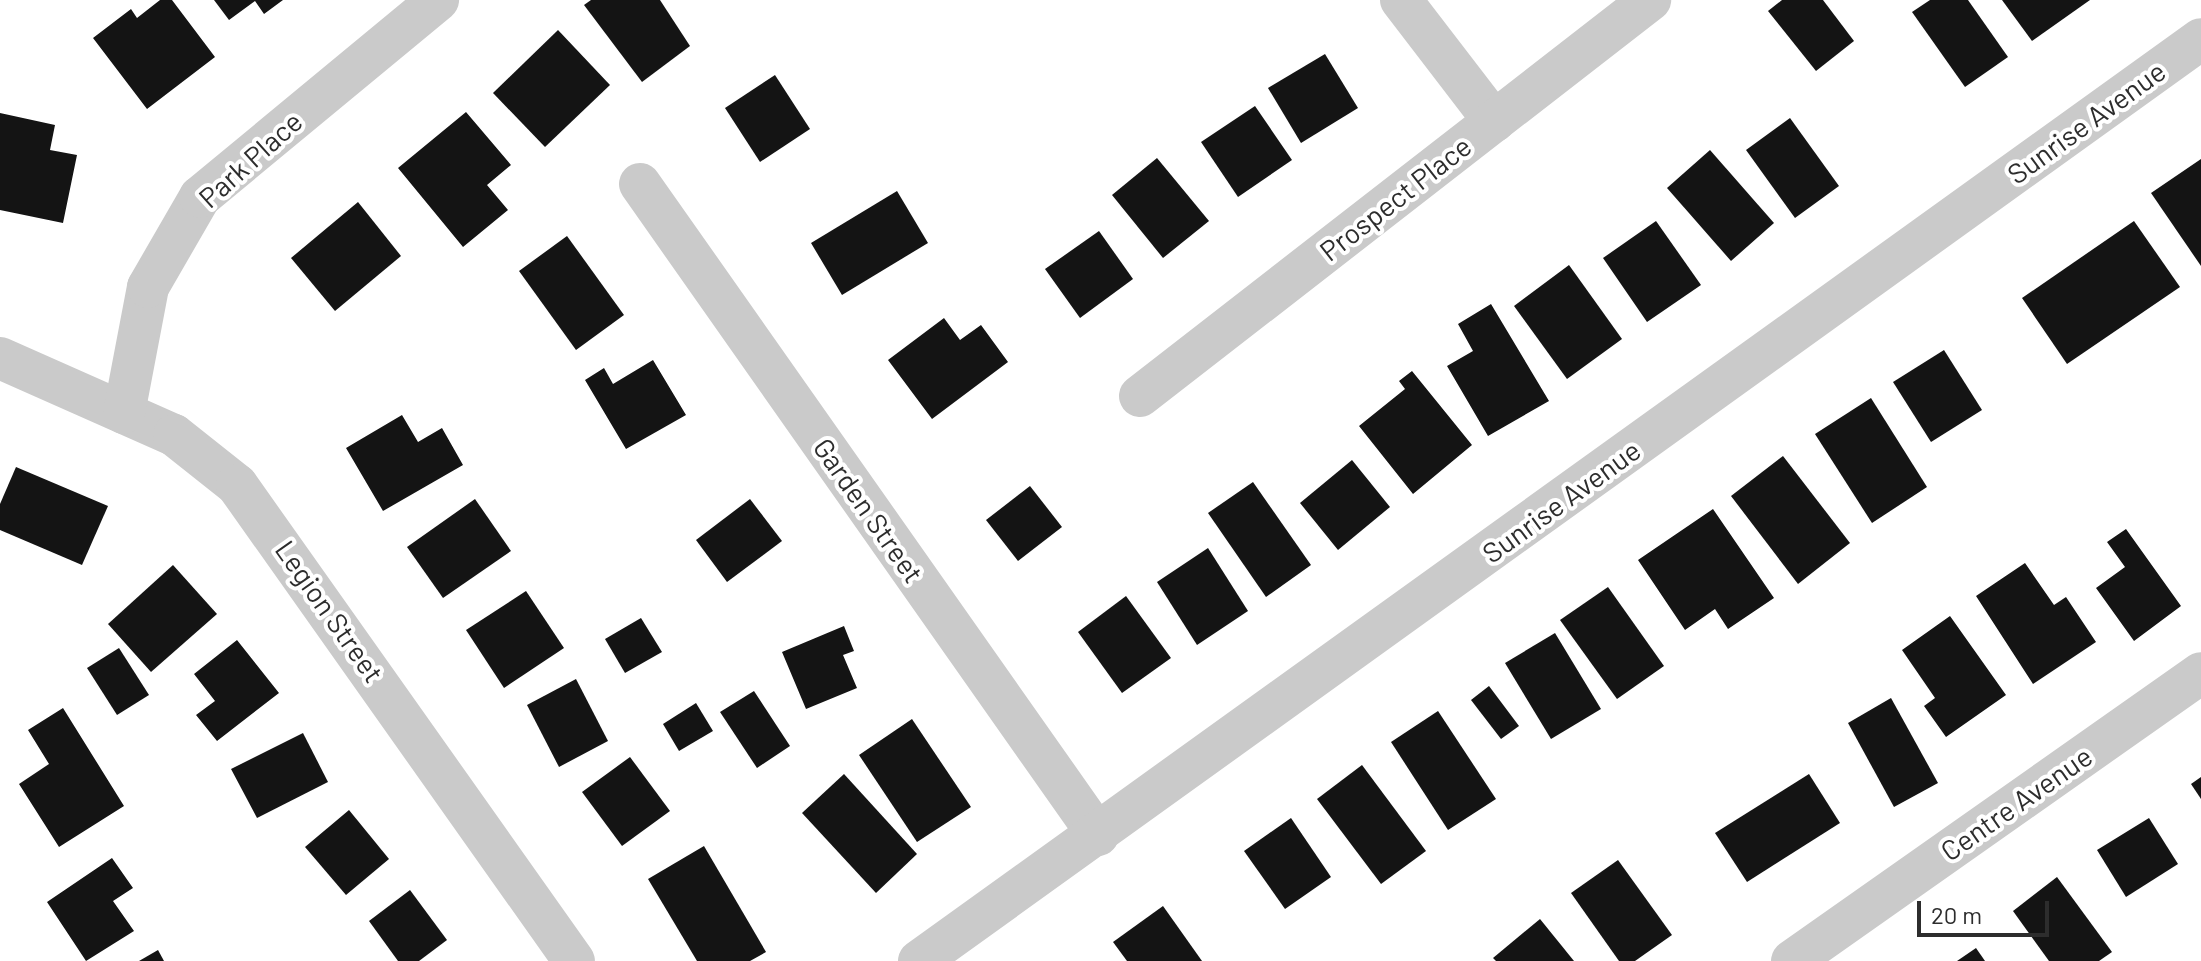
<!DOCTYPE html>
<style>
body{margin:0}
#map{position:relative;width:2201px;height:961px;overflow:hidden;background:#fff;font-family:Barlow,sans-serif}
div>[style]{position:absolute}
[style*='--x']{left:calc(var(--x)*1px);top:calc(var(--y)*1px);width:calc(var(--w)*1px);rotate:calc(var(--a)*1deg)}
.building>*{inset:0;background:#141414}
.minor>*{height:42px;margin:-21px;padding:0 21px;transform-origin:21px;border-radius:21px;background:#cacaca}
span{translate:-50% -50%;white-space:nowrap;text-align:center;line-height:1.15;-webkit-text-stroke:8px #fff;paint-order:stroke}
.street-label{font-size:28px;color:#2d2d2d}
.scale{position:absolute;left:1917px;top:901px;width:132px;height:36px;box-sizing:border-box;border:4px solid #2d2d2d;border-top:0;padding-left:10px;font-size:24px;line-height:28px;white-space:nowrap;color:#2d2d2d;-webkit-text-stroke:6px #fff;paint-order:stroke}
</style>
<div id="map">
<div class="building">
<div style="clip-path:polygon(160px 0,172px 0,215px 57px,147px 109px,93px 38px,131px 9px,137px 18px)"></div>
<div style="clip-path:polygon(214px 0,283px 0,264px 14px,255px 1px,229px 20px)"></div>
<div style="clip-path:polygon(591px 0,660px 0,690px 46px,642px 82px,584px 5px)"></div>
<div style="clip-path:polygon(1782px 0,1823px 0,1854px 41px,1816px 71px,1768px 11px)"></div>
<div style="clip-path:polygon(1930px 0,1968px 0,2008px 57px,1965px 87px,1912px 12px)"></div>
<div style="clip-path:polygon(2002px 0,2090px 0,2032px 41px)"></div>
<div style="clip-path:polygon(558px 30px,610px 85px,545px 147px,493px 93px)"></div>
<div style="clip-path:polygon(1325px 54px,1358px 108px,1301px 143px,1268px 88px)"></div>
<div style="clip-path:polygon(775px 75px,810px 129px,760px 162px,725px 108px)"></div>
<div style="clip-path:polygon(1255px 106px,1292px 160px,1238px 197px,1201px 142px)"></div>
<div style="clip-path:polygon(466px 112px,511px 165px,487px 185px,508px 210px,463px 247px,398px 168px)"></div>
<div style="clip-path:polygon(0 113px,55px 125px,50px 150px,77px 155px,63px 223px,0 210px)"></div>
<div style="clip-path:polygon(1790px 118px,1839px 186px,1795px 218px,1746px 150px)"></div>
<div style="clip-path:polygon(1710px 150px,1774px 223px,1731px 261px,1667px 188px)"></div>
<div style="clip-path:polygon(1157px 158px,1209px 221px,1163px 258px,1112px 195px)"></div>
<div style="clip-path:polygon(2201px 159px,2201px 266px,2151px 193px)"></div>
<div style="clip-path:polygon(897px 191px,928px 243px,842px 295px,811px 243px)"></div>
<div style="clip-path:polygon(358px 202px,401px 256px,335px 311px,291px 258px)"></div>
<div style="clip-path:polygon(1656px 221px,1701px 285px,1647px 322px,1603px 258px)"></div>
<div style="clip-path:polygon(2134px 221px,2180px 287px,2067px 364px,2022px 298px)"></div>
<div style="clip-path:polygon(1099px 231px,1133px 279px,1080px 318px,1045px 269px)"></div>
<div style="clip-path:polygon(567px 236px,624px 315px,576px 350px,519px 271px)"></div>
<div style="clip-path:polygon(1569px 265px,1622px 339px,1567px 379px,1514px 306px)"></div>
<div style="clip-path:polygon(1491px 304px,1549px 401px,1488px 436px,1447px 366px,1473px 351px,1458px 324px)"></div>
<div style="clip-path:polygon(944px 318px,960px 340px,981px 325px,1008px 362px,932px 419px,888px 360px)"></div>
<div style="clip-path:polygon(1944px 350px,1982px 410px,1931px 442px,1893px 382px)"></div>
<div style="clip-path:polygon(653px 360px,686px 415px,626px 449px,585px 380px,604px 368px,613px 384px)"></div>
<div style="clip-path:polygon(1412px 371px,1472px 445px,1413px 494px,1359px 426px,1405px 389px,1399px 381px)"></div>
<div style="clip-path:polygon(1871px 398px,1927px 487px,1872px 523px,1815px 434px)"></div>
<div style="clip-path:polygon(402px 415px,418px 442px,442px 428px,463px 465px,383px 511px,346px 448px)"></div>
<div style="clip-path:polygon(1783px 456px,1850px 543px,1798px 584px,1731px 496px)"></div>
<div style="clip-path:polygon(1352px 460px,1390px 507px,1338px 550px,1300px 503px)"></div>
<div style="clip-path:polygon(16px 467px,108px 506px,82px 565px,0 530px,0 504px)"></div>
<div style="clip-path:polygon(1253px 482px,1311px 565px,1266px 597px,1208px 513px)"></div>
<div style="clip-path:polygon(1030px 486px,1062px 527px,1018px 561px,986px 520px)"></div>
<div style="clip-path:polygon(475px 499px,511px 551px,443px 598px,407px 547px)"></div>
<div style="clip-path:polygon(750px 499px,782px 541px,727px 582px,696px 540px)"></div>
<div style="clip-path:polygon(1713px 509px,1774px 598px,1728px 629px,1715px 609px,1685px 630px,1638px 560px)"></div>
<div style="clip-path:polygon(2126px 529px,2181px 606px,2134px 641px,2096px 588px,2125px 567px,2107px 542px)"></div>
<div style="clip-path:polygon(1208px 548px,1248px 611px,1197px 645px,1157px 582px)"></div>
<div style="clip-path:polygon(2025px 563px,2054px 605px,2066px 597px,2096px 642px,2033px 684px,1976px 596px)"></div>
<div style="clip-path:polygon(173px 565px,217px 614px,151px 672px,108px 624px)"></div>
<div style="clip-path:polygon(1608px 587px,1664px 666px,1617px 699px,1560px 620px)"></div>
<div style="clip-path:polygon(526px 591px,564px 648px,504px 688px,466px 630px)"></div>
<div style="clip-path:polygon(1126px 596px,1171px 658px,1122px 693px,1078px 632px)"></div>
<div style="clip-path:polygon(1950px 616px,2006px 695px,1946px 737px,1924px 706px,1935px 698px,1902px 650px)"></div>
<div style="clip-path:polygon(641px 618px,662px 652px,625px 673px,605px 639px)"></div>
<div style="clip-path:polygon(844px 626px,854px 651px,843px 655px,857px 688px,806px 709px,782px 652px)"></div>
<div style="clip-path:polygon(1555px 633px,1601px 709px,1551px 739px,1505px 663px)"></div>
<div style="clip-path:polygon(237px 640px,279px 693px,217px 741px,196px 715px,215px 701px,194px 674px)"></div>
<div style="clip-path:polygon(119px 648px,149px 695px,117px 715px,87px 668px)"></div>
<div style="clip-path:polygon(576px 679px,608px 741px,559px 767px,527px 705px)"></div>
<div style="clip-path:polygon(1489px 686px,1519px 726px,1501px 739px,1471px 700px)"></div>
<div style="clip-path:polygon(754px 691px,790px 746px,757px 768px,720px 712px)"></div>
<div style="clip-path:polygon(1891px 698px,1938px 783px,1894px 807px,1848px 723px)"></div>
<div style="clip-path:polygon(696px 703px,713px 731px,679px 751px,663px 724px)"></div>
<div style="clip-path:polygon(63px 708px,124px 806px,59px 847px,19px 784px,49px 764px,28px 730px)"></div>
<div style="clip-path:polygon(1438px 711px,1496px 799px,1448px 830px,1391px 742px)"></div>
<div style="clip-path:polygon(912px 719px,971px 807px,917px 842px,859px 755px)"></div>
<div style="clip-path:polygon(303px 733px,328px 782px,257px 818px,231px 769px)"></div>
<div style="clip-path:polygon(630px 757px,670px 811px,622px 846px,582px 792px)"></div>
<div style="clip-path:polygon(1362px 765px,1426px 851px,1381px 884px,1317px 799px)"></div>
<div style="clip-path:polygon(844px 774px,917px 854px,876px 893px,802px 813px)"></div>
<div style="clip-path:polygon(1809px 774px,1840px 823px,1747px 882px,1715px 833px)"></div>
<div style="clip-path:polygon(2201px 777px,2201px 799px,2191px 784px)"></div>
<div style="clip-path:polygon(349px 810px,389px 859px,346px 895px,305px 847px)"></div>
<div style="clip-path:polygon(1291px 818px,1331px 877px,1285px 909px,1244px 851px)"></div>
<div style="clip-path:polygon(2149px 818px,2178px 864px,2126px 897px,2097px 850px)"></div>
<div style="clip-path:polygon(704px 846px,766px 952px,750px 961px,697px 961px,648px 879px)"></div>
<div style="clip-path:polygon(112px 858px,133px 888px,113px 901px,134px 931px,86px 961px,47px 902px)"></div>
<div style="clip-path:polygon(1618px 860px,1672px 935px,1635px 961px,1619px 961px,1571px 893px)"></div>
<div style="clip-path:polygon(2057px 877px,2112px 952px,2099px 961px,2049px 961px,2013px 911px)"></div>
<div style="clip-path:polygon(410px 890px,447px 940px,419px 961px,398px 961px,369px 921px)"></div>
<div style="clip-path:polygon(1163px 906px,1202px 961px,1127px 961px,1113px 942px)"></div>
<div style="clip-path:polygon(1540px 919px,1574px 961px,1496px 961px,1493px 958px)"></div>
<div style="clip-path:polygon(1976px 948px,1985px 961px,1957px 961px)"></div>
<div style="clip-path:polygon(158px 950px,164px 961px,139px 961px)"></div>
</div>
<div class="minor">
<div style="--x:1401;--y:0;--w:153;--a:52.5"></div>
<div style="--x:640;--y:184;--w:796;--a:54.87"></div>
<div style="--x:0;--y:358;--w:190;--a:23.9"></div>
<div style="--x:174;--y:435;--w:80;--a:38.4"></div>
<div style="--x:237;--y:485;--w:583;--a:54.7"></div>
<div style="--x:1140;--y:396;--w:646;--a:-37.83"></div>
<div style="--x:124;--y:413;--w:128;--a:-79.2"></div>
<div style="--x:148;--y:287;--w:104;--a:-60"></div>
<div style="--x:200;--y:197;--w:309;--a:-39.6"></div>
<div style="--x:919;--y:961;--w:1579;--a:-35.72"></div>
<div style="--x:1792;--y:961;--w:500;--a:-35.15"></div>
</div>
<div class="street-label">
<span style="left:2086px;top:122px;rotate:-36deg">Sunrise Avenue</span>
<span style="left:250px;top:159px;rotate:-42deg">Park Place</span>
<span style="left:1395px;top:198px;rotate:-38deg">Prospect Place</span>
<span style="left:1561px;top:501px;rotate:-36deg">Sunrise Avenue</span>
<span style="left:869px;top:510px;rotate:55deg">Garden Street</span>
<span style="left:330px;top:611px;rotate:55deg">Legion Street</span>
<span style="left:2016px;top:803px;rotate:-35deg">Centre Avenue</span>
</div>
<div class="scale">20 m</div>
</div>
